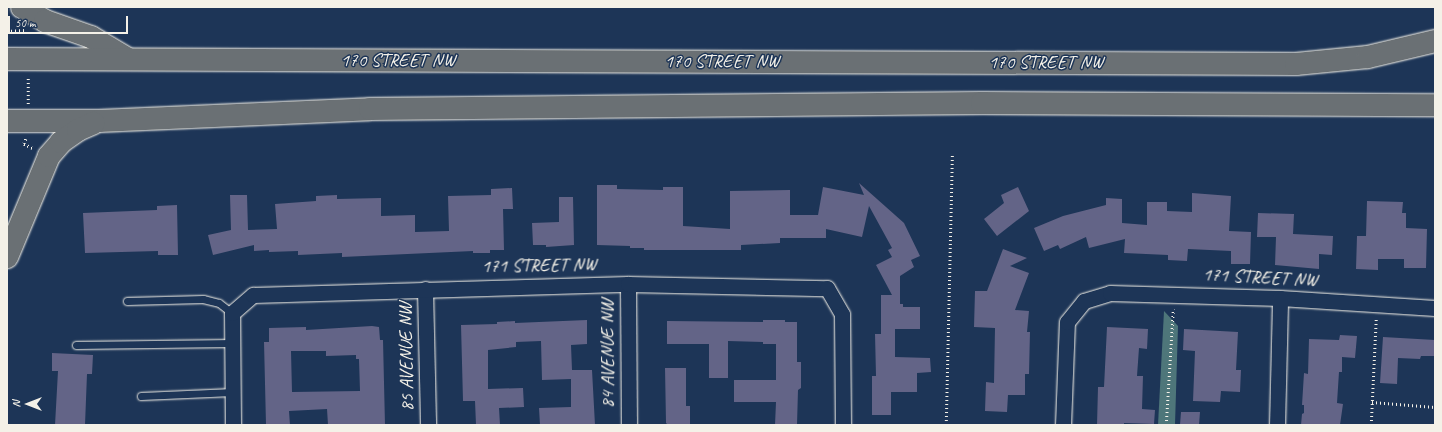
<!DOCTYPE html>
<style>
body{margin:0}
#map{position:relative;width:1442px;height:432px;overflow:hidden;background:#1d3557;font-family:Caveat,sans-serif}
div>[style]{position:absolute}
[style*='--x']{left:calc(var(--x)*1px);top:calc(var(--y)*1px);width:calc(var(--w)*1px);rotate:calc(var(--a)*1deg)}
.green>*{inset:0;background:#4e767a}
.building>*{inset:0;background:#636487}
.path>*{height:2.5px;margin-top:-1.25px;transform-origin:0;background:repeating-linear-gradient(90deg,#f4f1e8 0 1px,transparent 0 4px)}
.roads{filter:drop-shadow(0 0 1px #f4f1e8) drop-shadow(0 0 1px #f4f1e8)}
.lane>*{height:7px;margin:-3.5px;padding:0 3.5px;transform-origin:3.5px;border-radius:3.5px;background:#1d3557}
.street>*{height:15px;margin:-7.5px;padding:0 7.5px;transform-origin:7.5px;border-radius:7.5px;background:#1d3557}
.primary>*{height:22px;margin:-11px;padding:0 11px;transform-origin:11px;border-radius:11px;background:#6a7074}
span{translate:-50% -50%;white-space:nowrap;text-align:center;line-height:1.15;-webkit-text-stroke:3px #1d3557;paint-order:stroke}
.street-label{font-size:19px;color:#f4f1e8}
.frame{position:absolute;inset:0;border:8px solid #f4f1e8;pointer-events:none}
.north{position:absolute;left:8px;top:384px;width:40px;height:40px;-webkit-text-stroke:3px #1d3557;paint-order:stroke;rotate:270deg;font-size:11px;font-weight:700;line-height:16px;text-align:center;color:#f4f1e8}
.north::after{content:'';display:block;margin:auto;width:14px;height:18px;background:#f4f1e8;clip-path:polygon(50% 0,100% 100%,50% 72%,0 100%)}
.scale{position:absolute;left:8px;top:16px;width:120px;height:18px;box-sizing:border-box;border:2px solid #f4f1e8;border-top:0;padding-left:5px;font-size:12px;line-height:14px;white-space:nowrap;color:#f4f1e8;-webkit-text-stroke:3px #1d3557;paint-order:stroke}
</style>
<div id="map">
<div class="green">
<div style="clip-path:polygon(1164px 311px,1178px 326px,1175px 425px,1158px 425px)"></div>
</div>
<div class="building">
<div style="clip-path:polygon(859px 183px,904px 223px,920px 256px,911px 260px,914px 267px,900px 276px,900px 304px,903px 304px,903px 307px,920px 307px,920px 329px,895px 329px,895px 357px,930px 358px,931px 372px,917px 373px,917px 392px,891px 392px,891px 415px,872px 415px,872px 376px,876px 376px,875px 334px,881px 334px,881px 295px,892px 295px,876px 265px,892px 257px,888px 250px,892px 248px,869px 206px,862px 237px,826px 229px,826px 238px,780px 238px,780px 243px,741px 245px,741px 250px,644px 250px,644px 248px,630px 248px,630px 246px,597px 245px,597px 185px,617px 185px,617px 189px,663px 190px,663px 187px,683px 187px,683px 226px,730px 229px,730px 191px,790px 190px,790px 215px,818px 215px,823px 187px,864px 195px)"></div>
<div style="clip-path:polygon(1018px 187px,1029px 211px,997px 236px,984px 219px,1004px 203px,1001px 195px)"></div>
<div style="clip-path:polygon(512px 188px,513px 209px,503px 209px,504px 250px,490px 250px,490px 253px,473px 253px,473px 251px,342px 257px,342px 253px,298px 255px,298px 251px,269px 252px,269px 250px,254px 251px,254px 245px,213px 255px,208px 235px,231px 230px,230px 195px,247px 195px,248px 230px,277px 229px,275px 204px,316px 201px,316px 196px,337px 195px,337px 199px,381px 198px,381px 216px,415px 215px,415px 232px,449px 231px,448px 196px,491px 195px,491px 189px)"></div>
<div style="clip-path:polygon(1192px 193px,1231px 196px,1229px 231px,1251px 232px,1250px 264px,1231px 264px,1231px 251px,1188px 249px,1187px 261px,1168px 260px,1168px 255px,1124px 253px,1125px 239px,1089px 248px,1086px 237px,1060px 249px,1058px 245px,1044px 251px,1034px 228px,1063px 216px,1106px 205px,1106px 198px,1122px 199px,1122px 223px,1147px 225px,1147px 202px,1167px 202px,1167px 211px,1192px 212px)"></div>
<div style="clip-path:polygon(559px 197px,573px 197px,574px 245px,546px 247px,546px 245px,533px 245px,532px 223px,559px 222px)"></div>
<div style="clip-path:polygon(1367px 201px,1403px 202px,1402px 213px,1406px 213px,1406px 228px,1427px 229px,1426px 268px,1404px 268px,1404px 259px,1378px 259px,1378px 270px,1356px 269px,1357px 236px,1366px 236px)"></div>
<div style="clip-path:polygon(177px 205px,178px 255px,158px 255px,158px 251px,85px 253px,83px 213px,157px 210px,157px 206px)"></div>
<div style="clip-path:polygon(1258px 213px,1294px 214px,1293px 234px,1333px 236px,1332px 255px,1319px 254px,1319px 269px,1275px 265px,1276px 237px,1257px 237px)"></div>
<div style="clip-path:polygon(1003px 249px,1027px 258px,1010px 266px,1029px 273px,1015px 310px,1029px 311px,1027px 332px,1030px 332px,1029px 374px,1025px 374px,1025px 395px,1008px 395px,1007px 412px,985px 411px,986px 382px,994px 383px,995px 328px,974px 327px,975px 291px,987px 291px)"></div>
<div style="clip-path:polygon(587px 320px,587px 344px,571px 345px,572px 370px,592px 370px,595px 425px,540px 425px,539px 408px,571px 407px,571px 379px,542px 380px,541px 341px,516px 342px,516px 347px,488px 350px,488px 389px,523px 388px,524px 407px,499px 408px,500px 425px,476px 425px,475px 401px,463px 401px,461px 325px,497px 324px,497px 322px,515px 321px,515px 323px)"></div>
<div style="clip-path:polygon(763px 320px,785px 320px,785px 322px,797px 322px,797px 362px,801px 362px,801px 388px,798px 390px,797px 425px,775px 425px,776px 402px,734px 402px,734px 380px,776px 380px,776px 344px,763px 344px,763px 342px,728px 341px,728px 378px,709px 378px,709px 344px,667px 344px,667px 321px,763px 322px)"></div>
<div style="clip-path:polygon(evenodd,372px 326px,379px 327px,380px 340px,383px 340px,385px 425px,328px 425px,327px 409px,289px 411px,290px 425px,266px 425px,264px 342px,269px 342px,269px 328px,306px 327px,306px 330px,372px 326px,291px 351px,326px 351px,326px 356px,356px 355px,356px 359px,359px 359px,360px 391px,292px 392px,291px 351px)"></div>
<div style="clip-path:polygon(1107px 327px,1148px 329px,1147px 349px,1139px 348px,1137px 376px,1143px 376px,1142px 409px,1155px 410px,1154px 424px,1124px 423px,1124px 425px,1097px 425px,1098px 387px,1104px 387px)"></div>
<div style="clip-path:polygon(1184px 329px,1238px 332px,1236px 370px,1241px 370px,1240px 392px,1221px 391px,1220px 402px,1193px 401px,1195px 351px,1183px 350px)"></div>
<div style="clip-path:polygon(1340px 335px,1357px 336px,1355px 358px,1342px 357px,1342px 372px,1339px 372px,1337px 403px,1343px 404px,1340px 425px,1301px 425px,1302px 414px,1304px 413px,1304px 405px,1302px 405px,1304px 373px,1308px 374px,1309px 339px,1339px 340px)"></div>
<div style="clip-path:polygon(1383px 337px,1435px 340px,1435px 356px,1421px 356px,1420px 359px,1398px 358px,1397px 384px,1380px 383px)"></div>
<div style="clip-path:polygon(52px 353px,93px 355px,92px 374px,87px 374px,85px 425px,55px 425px,58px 371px,52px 371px)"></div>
<div style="clip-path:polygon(665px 368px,686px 368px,686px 406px,690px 406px,690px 425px,668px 425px,666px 423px)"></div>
<div style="clip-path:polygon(1181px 412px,1200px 412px,1199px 425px,1180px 425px)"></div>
</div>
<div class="path">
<div style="--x:7;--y:31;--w:17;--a:-3"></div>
<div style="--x:28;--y:104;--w:27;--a:-90"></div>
<div style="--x:26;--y:139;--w:5;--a:112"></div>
<div style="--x:24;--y:144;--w:10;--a:24"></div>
<div style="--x:1372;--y:402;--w:63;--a:4.5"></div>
<div style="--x:946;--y:425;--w:270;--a:-88.7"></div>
<div style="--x:1166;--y:425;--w:116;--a:-86.5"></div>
<div style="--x:1371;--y:425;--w:106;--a:-87.3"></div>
</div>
<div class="roads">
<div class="lane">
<div style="--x:127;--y:301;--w:76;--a:-1.5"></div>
<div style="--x:203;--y:299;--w:16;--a:14"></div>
<div style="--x:219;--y:303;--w:16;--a:38"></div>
<div style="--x:76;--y:345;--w:156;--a:-0.7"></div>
<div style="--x:141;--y:396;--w:92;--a:-2.5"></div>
</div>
<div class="street">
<div style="--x:628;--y:284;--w:141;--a:89.6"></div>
<div style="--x:425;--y:289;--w:136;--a:88.7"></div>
<div style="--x:233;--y:425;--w:112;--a:-90.5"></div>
<div style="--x:232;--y:313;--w:28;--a:-41"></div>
<div style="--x:253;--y:295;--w:375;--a:-1.7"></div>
<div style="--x:628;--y:284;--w:199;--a:1.2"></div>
<div style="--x:827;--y:288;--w:30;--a:60"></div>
<div style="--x:842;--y:314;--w:111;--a:89.5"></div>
<div style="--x:1063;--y:425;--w:103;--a:-87.8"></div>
<div style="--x:1067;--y:322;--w:27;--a:-51"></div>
<div style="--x:1084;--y:301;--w:27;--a:-17"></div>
<div style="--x:1110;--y:293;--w:170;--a:1.7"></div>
<div style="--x:1280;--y:298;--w:155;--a:3.7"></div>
<div style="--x:1277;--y:425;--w:127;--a:-88.6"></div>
</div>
<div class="primary">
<div style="--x:22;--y:7;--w:27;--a:31"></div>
<div style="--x:45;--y:21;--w:49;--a:19.2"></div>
<div style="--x:91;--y:37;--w:43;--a:30.7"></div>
<div style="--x:7;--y:59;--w:1289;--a:0.22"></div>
<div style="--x:1296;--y:64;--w:72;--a:-5.6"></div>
<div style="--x:1368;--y:57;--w:69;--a:-13.4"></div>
<div style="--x:7;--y:121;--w:92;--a:0"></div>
<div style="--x:99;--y:121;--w:271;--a:-2.5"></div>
<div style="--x:370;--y:109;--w:612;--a:-0.56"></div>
<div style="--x:982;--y:103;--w:453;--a:0.3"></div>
<div style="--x:7;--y:257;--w:109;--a:-67.4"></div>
<div style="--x:49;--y:156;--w:18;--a:-49"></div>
<div style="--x:61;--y:142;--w:21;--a:-35"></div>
<div style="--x:78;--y:130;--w:17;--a:-24"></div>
</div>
</div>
<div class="street-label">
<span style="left:398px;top:61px">170 STREET NW</span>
<span style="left:722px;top:62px">170 STREET NW</span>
<span style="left:1046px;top:63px">170 STREET NW</span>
<span style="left:539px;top:266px;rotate:-1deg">171 STREET NW</span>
<span style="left:1260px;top:278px;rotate:3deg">171 STREET NW</span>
<span style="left:608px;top:354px;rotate:-90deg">84 AVENUE NW</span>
<span style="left:407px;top:357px;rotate:-91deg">85 AVENUE NW</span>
</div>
<div class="frame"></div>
<div class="north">N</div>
<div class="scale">50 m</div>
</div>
